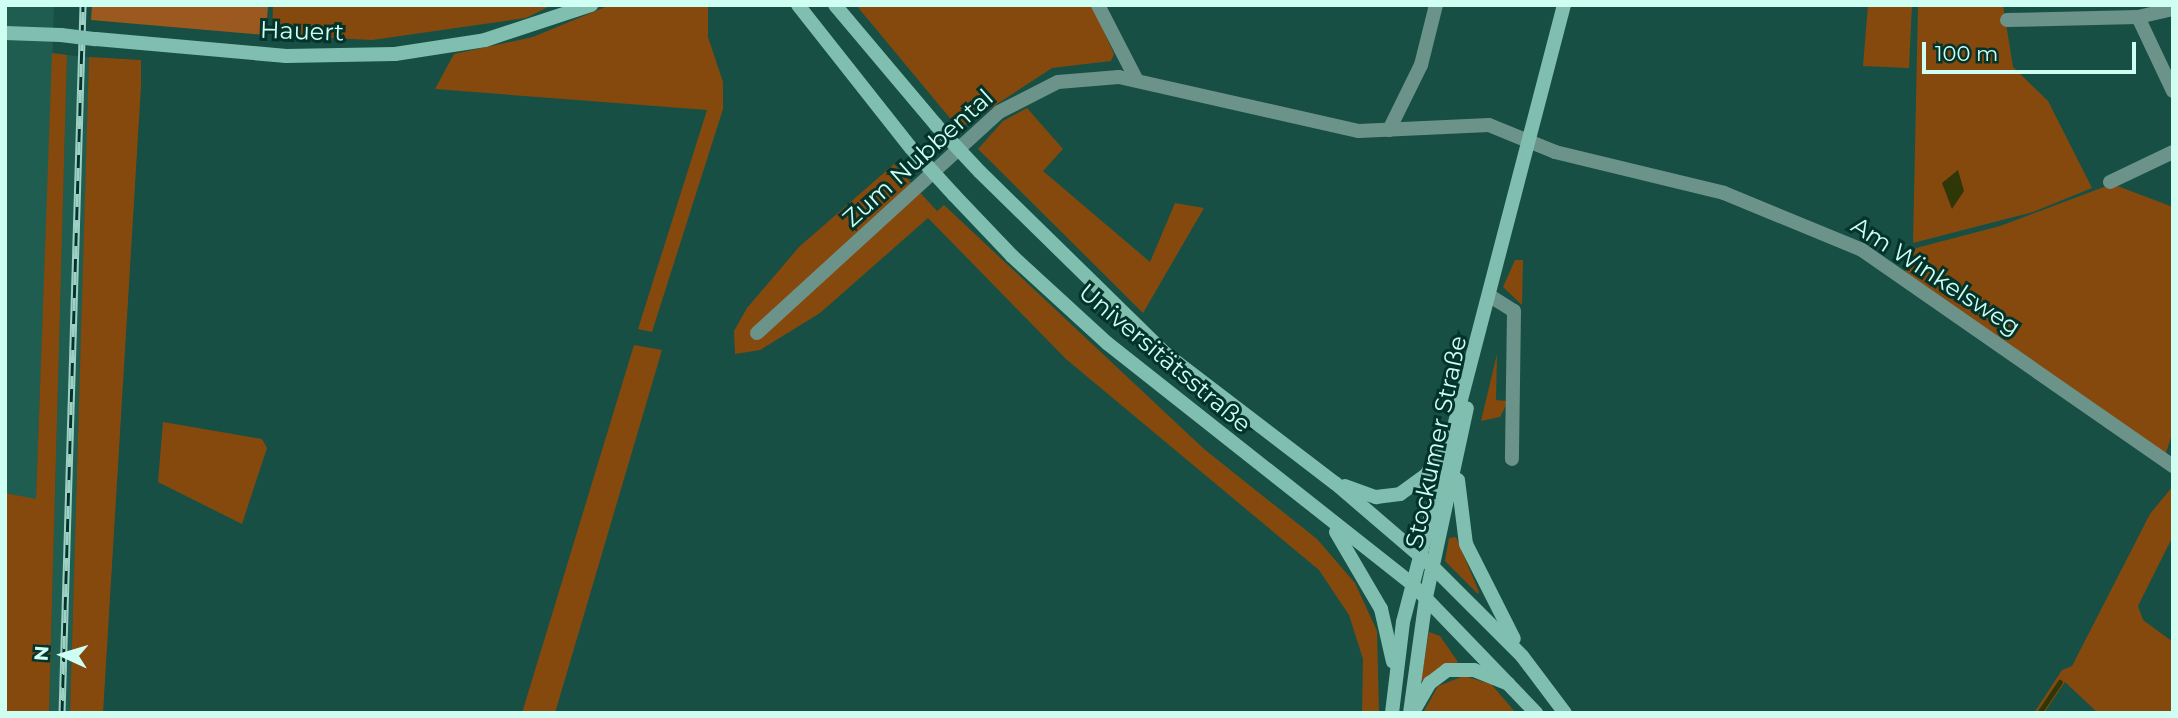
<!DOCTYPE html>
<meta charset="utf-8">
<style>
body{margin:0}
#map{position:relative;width:2178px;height:718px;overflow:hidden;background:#174f44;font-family:Montserrat,sans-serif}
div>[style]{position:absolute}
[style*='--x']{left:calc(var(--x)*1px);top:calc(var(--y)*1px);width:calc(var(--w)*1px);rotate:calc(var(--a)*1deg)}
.built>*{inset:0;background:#1f5d51}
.green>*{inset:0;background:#85490e}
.forest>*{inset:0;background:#9b591f}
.water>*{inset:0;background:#2f3607}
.stream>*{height:4.5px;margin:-2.25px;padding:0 2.25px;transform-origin:2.25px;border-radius:2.25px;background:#2f3607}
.street>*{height:14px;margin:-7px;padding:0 7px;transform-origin:7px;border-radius:7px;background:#6c938a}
.secondary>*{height:14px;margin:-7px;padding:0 7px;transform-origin:7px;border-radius:7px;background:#80bfb0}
.rail>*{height:7px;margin-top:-3.5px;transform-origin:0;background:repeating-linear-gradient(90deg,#04332b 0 13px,#9ed0c4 0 26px);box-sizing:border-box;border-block:2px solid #9ed0c4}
.secondary-bridge>*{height:14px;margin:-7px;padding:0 7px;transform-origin:7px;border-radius:7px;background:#80bfb0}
span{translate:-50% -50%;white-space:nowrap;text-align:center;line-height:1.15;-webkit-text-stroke:6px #04332b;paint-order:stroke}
.street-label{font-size:24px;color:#cffef2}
.frame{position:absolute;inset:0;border:7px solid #cffef2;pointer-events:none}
.north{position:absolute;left:28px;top:620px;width:70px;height:70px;-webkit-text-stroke:5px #04332b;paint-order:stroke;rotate:274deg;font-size:19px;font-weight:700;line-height:28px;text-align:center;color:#cffef2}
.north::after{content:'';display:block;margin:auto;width:24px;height:32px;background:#cffef2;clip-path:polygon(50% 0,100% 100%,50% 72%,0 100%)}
.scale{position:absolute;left:1922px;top:42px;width:214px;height:32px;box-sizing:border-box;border:4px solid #cffef2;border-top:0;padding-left:9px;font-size:21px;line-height:24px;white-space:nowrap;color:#cffef2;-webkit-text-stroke:5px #04332b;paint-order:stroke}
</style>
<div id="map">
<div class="built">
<div style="clip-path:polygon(5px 5px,54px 5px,53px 30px,5px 27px)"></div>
<div style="clip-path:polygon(5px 38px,53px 41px,36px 500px,5px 493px)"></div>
<div style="clip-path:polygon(67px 55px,89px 57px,87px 139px,70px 713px,49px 713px)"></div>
</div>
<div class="green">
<div style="clip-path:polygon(273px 5px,552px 5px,526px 18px,372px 40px,272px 35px)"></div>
<div style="clip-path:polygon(610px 5px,708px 5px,708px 37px,723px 82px,723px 109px,652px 332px,638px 329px,707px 110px,435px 89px,454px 54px,533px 37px)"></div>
<div style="clip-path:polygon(856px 5px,1092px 5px,1114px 54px,1111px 61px,1052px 68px,959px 129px)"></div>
<div style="clip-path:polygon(1868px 5px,1912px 5px,1909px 68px,1863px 66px)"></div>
<div style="clip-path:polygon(1918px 5px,2003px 5px,2013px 67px,2048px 101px,2092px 188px,2033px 212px,1913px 243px)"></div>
<div style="clip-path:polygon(52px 53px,67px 55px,49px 713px,5px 713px,5px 493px,36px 499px)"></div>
<div style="clip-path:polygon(89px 57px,141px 60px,141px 86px,103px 713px,70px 713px)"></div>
<div style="clip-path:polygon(1027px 108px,1063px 149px,1043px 171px,1150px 262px,1175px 203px,1204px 208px,1143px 313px,978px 149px,1003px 121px)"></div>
<div style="clip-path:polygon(894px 164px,937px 211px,944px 205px,1204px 449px,1317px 539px,1355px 583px,1377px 631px,1379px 713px,1362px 713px,1363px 659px,1349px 615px,1319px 570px,1066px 359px,928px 218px,820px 313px,760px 350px,735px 354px,734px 331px,747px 308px,799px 247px)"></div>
<div style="clip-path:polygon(2112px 184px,2173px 207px,2173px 431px,2165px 456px,1905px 272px,1916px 248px,2000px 226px)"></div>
<div style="clip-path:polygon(1515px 260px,1523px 260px,1522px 305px,1503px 287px)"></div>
<div style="clip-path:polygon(634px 345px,662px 350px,555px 713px,522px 713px)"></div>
<div style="clip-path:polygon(1497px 354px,1496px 400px,1507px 401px,1506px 405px,1500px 417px,1481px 421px)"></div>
<div style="clip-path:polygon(163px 422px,262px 439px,267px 448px,242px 524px,158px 482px)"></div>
<div style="clip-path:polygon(2173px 486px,2173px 536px,2138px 606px,2143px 620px,2173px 642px,2173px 713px,2098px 713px,2065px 682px,2044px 713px,2034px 713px,2062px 670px,2072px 666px,2150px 514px)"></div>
<div style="clip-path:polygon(1456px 537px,1479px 592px,1478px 594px,1445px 561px,1449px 538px)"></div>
<div style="clip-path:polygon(1429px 632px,1440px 636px,1458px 662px,1421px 681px)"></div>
<div style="clip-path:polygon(1464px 676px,1491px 684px,1516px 713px,1423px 713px,1438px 686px)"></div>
</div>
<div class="forest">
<div style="clip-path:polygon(92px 5px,268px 5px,266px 35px,91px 20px)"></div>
</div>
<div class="water">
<div style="clip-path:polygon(1958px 170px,1964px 191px,1952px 209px,1942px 183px)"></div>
</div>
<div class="stream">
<div style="--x:2039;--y:713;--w:37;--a:-56"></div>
</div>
<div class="street">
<div style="--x:1098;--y:5;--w:83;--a:62.8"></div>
<div style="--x:2138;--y:17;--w:82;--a:64.7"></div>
<div style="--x:2007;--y:20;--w:131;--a:-1.3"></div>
<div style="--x:2138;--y:17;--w:36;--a:-13"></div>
<div style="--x:1389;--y:130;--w:72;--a:-63.8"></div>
<div style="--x:1421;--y:65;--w:62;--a:-76"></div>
<div style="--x:2110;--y:182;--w:70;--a:-25.5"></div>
<div style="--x:1490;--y:296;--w:28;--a:32"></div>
<div style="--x:1514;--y:311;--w:148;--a:90.8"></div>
<div style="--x:757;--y:333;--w:328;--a:-42.4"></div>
<div style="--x:999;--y:112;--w:66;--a:-27"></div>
<div style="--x:1058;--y:82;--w:61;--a:-4.7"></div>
<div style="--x:1119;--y:77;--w:246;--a:12.7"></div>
<div style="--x:1359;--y:131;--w:130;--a:-2.6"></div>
<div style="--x:1489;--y:125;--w:71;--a:22.2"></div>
<div style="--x:1555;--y:152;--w:174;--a:13.6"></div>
<div style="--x:1724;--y:193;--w:149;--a:22.4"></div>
<div style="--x:1862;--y:250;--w:379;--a:34.8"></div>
</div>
<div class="secondary">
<div style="--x:798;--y:5;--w:182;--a:51.7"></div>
<div style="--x:835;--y:5;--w:157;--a:49.9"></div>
<div style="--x:5;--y:33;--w:56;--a:2"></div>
<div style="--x:96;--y:39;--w:191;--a:5.1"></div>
<div style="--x:286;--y:56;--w:109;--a:-1.1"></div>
<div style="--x:395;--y:54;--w:91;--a:-8.8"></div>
<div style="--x:485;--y:40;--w:112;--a:-18.3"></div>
<div style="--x:980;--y:172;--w:260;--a:44.4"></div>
<div style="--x:1166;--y:354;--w:213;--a:37.4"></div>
<div style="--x:1335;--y:483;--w:129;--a:40.6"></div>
<div style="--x:1433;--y:567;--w:126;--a:45"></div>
<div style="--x:1522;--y:656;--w:71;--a:53"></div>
<div style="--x:954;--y:195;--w:84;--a:46.4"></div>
<div style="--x:1012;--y:256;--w:129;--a:42.5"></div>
<div style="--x:1107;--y:343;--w:390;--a:38.3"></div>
<div style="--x:1413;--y:585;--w:178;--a:46.1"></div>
<div style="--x:1458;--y:480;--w:64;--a:82.9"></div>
<div style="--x:1466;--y:544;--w:106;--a:63.2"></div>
<div style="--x:1345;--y:486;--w:33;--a:20"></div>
<div style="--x:1376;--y:497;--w:24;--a:-7"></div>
<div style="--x:1400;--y:494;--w:31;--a:-36"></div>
<div style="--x:1425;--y:476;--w:31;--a:-54"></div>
<div style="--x:1336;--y:532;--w:89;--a:59.7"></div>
<div style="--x:1381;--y:609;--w:54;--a:77.2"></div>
<div style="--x:1413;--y:712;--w:34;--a:-60"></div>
<div style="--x:1430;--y:683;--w:21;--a:-37"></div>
<div style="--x:1447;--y:670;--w:27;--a:0"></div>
<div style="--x:1474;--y:670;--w:37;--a:22"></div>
<div style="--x:1392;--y:713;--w:92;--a:-83.1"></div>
<div style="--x:1403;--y:622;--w:638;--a:-75.38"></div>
<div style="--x:1410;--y:713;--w:117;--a:-82.1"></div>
<div style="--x:1426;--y:597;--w:193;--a:-77.8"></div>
</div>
<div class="rail">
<div style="--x:62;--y:713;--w:708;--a:-88.3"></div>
</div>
<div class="secondary-bridge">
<div style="--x:61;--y:35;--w:35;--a:7"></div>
<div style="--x:936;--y:125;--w:64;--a:46.9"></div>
<div style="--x:911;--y:148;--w:64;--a:47.5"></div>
</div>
<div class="street-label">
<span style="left:302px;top:31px;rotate:2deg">Hauert</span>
<span style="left:918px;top:158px;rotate:-42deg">Zum Nubbental</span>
<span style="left:1936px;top:276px;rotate:33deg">Am Winkelsweg</span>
<span style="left:1165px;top:358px;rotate:40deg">Universitätsstraße</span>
<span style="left:1436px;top:442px;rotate:-78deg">Stockumer Straße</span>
</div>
<div class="frame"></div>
<div class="north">N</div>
<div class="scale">100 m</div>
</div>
